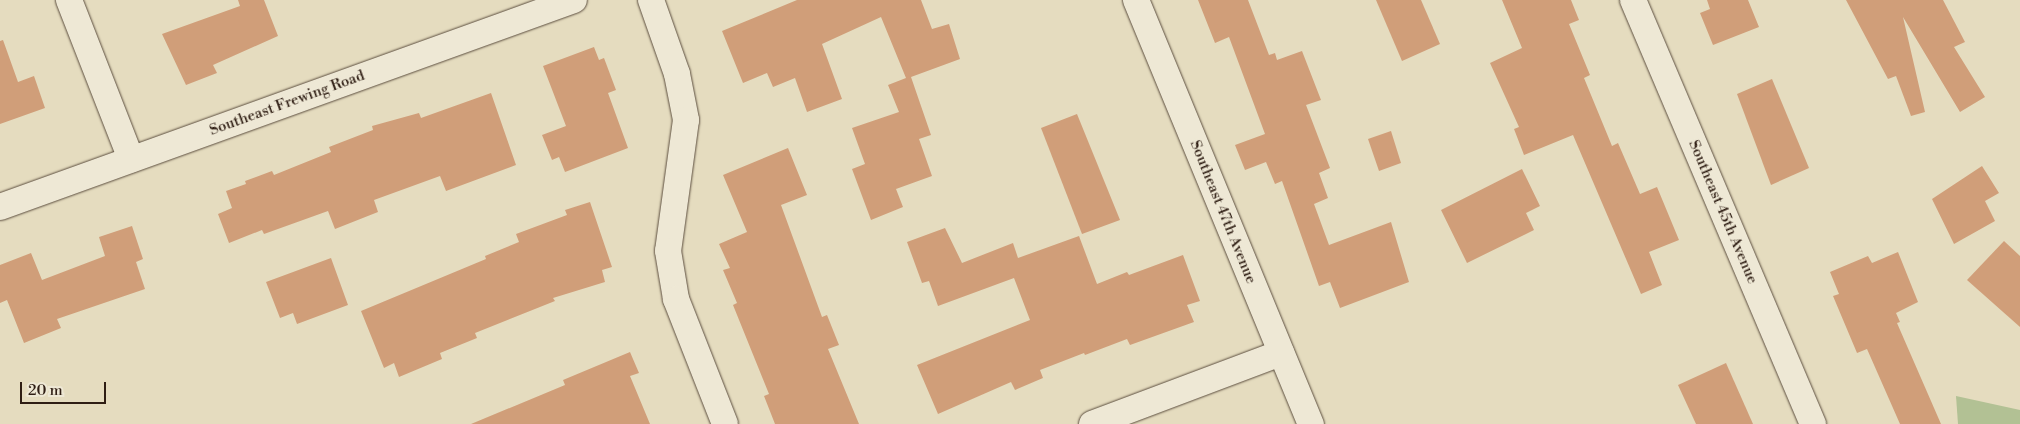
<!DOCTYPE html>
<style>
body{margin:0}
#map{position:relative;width:2020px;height:424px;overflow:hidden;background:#e5dcbf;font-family:"Libre Bodoni",serif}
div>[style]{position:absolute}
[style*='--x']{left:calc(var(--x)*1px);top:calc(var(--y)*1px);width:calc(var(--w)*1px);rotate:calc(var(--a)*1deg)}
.green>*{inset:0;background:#b2c194}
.building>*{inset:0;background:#d09e79}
.roads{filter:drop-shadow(0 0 1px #5c4e3f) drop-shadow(0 0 1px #5c4e3f)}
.street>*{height:26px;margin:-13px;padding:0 13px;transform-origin:13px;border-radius:13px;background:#eee8d5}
span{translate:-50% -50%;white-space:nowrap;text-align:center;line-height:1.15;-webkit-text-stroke:4px #eee8d5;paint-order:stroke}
.street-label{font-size:15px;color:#2f1e14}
.scale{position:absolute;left:20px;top:382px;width:86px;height:22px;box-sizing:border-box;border:2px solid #2f1e14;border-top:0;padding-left:6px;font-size:15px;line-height:18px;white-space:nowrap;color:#2f1e14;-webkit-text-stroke:4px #eee8d5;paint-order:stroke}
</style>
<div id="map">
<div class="green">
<div style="clip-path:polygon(1956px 396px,2020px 410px,2020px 424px,1958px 424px)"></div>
</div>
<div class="building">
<div style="clip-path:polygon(238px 0,264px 0,278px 36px,213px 65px,217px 73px,186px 85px,162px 34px,240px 6px)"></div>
<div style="clip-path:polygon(797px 0,921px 0,932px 29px,949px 24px,960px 59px,911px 77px,931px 135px,919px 139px,932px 176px,896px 189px,903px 207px,871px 220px,852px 169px,865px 164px,852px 128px,899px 112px,888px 85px,906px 78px,881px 17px,822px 44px,842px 99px,807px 112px,795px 78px,773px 87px,767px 73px,743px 83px,722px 31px)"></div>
<div style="clip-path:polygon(1198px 0,1248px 0,1269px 55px,1275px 53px,1277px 60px,1302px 51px,1321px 100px,1306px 105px,1330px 168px,1319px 173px,1328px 198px,1314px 204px,1329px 245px,1391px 222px,1409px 282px,1340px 308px,1330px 282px,1319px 286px,1282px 181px,1275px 184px,1266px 162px,1245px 170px,1235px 145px,1265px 134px,1229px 37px,1215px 43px)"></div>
<div style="clip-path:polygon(1376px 0,1421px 0,1440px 44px,1402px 61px)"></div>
<div style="clip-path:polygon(1502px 0,1571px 0,1579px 20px,1569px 24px,1590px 75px,1584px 78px,1612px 146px,1618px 143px,1640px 194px,1657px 187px,1679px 240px,1649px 252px,1662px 285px,1641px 294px,1573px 135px,1524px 155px,1514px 129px,1519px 127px,1490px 63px,1522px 48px)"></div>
<div style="clip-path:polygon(1707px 0,1748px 0,1759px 27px,1713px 45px,1700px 13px,1710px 9px)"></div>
<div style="clip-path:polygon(1846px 0,1943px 0,1965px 42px,1954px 47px,1985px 97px,1960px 112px,1903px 17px,1925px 112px,1911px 116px,1896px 76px,1888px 79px)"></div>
<div style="clip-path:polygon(3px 40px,18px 82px,34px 76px,45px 108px,0 124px,0 41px)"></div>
<div style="clip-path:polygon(594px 47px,599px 60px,604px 58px,616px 90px,608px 93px,628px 148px,565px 172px,559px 157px,552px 160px,542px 135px,566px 126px,543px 66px)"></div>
<div style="clip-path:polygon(1772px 79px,1809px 168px,1771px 185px,1737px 94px)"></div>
<div style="clip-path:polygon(491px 93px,516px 165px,446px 191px,440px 176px,374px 200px,378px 212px,335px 229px,328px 211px,264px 234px,262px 230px,229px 243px,218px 214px,232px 208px,226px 191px,246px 184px,245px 181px,272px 171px,274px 175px,331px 152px,329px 147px,373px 130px,372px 126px,419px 113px,421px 118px)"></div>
<div style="clip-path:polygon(1077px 114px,1120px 220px,1082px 234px,1041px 128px)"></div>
<div style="clip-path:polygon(1391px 131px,1401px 163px,1379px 171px,1368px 139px)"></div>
<div style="clip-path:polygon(788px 148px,807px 195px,781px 205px,822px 317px,827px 315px,839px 345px,828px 349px,859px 424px,775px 424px,764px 396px,769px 394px,733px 305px,737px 303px,723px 270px,730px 268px,719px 244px,747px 232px,723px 175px)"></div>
<div style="clip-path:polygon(1982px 166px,1999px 193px,1985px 201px,1995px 221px,1954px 244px,1932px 199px)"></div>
<div style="clip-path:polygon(1522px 169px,1540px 206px,1526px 213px,1534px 230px,1467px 263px,1441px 210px)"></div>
<div style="clip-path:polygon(590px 202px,612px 267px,602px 270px,605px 282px,553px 298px,555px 301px,475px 333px,477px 338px,440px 353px,442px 359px,399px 377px,394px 363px,384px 368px,361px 311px,486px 259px,485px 256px,519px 242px,516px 234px,567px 215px,565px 210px)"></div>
<div style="clip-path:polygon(132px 226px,143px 259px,136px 262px,145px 289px,57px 319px,61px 328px,24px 343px,7px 300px,0 303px,0 265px,31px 253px,42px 280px,105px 256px,99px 237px)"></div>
<div style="clip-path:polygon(945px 228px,962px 263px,1013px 243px,1018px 258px,1079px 236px,1097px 284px,1127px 272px,1129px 275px,1183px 255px,1200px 301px,1187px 305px,1194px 322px,1130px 345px,1127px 339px,1085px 355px,1084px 353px,1040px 370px,1043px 378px,1015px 390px,1011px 382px,938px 414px,917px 365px,1030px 320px,1014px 278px,938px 306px,929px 281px,922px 283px,907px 242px)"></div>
<div style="clip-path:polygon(2004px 241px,2020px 256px,2020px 327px,1967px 280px)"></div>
<div style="clip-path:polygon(1898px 252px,1918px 302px,1896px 313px,1900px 322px,1897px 323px,1941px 424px,1900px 424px,1867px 349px,1857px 353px,1833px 296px,1839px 294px,1830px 272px,1868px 256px,1872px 263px)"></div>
<div style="clip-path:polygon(331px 258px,348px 305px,297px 324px,293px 313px,280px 318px,266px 282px)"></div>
<div style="clip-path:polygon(630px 352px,639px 373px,630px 376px,650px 424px,471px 424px,565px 385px,563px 380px)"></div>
<div style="clip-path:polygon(1726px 363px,1753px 424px,1696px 424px,1678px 385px)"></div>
</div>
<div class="roads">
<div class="street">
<div style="--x:69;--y:0;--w:171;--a:68.7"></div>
<div style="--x:651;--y:0;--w:78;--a:70.6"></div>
<div style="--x:677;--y:74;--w:47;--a:78.9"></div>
<div style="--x:686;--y:120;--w:132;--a:97.8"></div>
<div style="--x:668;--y:251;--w:49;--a:80.5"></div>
<div style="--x:676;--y:299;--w:134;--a:68.6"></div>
<div style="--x:1136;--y:0;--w:459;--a:67.6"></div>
<div style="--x:1633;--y:0;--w:461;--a:67"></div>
<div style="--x:0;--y:207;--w:610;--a:-19.83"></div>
<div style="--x:1092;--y:424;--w:202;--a:-20.6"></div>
</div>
</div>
<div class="street-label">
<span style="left:287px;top:103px;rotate:-20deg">Southeast Frewing Road</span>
<span style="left:1223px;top:212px;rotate:68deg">Southeast 47th Avenue</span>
<span style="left:1723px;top:212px;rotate:67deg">Southeast 45th Avenue</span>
</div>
<div class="scale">20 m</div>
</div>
